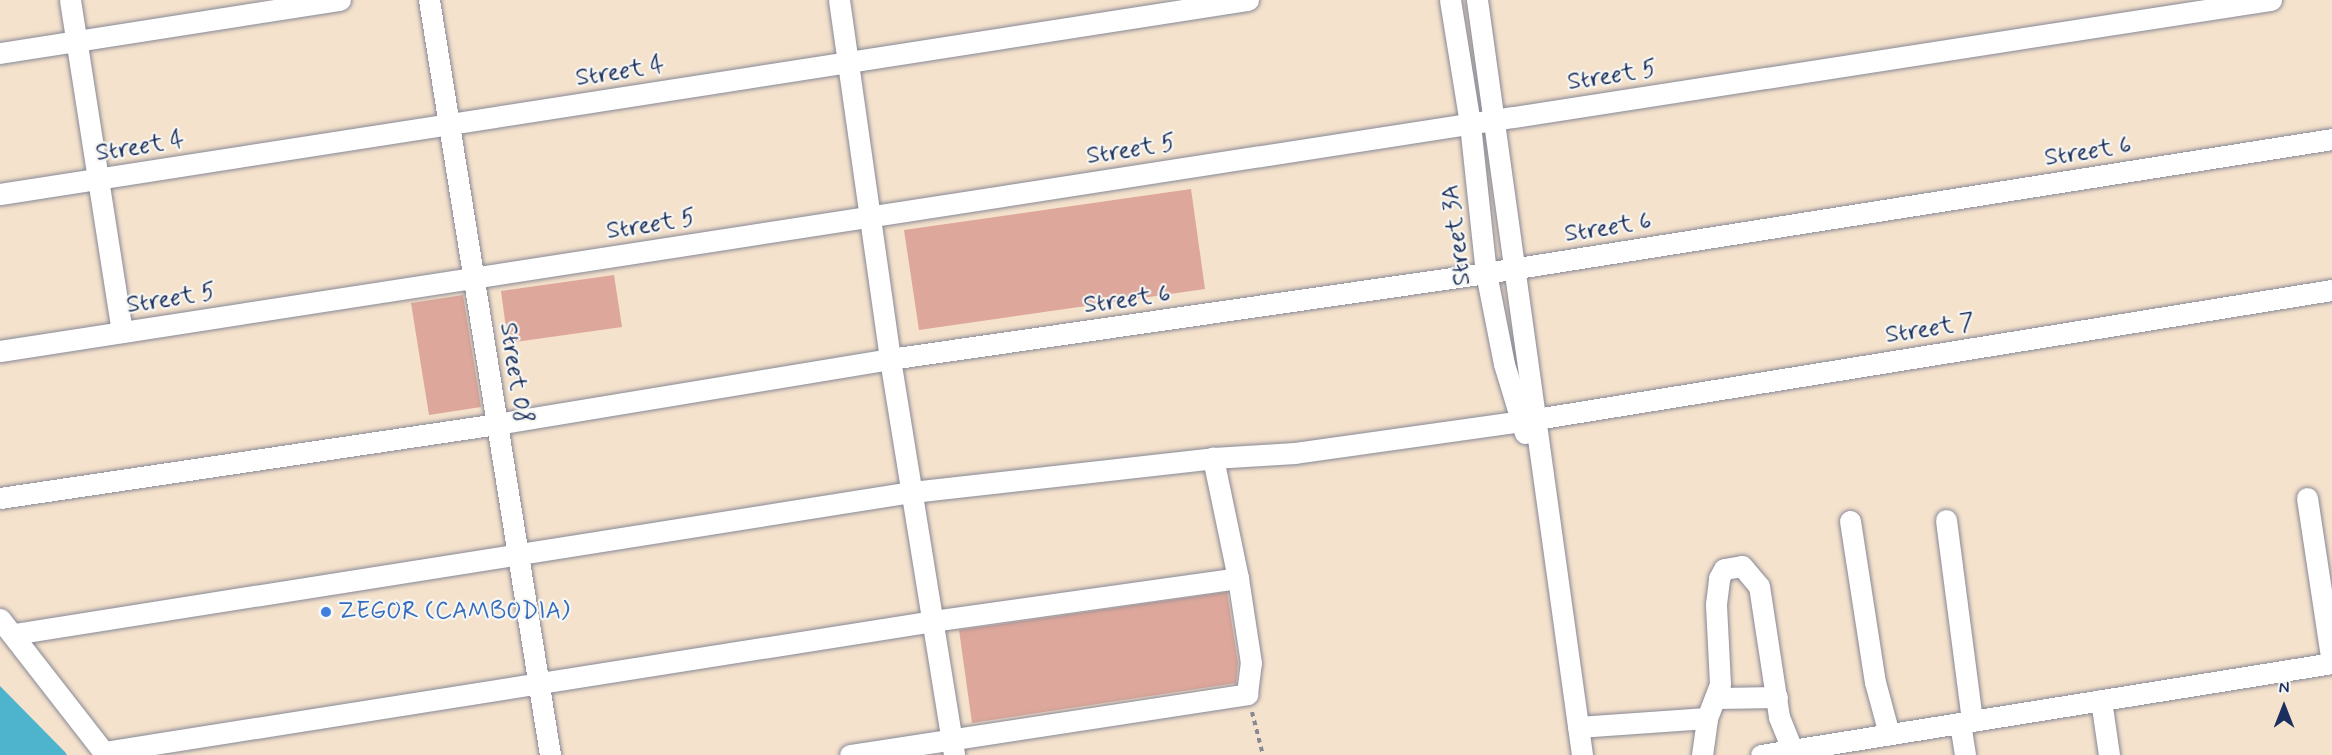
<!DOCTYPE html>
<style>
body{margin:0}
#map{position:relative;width:2332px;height:755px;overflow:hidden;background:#f5e2cc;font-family:Mynerve,sans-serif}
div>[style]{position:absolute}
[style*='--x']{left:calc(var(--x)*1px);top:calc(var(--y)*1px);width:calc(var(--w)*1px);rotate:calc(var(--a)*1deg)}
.water>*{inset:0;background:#4eb3cd}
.building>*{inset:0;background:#dda79b}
.path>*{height:4px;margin-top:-2px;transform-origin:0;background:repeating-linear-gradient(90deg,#888895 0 4.5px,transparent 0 9px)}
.roads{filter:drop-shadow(0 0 2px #888895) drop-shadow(0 0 2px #888895)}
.minor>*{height:21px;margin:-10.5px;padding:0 10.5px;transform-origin:10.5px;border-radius:10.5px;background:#fff}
.dots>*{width:16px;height:16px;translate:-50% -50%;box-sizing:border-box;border:3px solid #f6f6f2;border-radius:50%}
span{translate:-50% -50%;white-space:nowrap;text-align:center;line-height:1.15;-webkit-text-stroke:4.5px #f6f6f2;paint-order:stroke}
.street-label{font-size:24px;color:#1b2f5e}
.shop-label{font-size:24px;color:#366cbe}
.left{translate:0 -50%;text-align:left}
.north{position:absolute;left:2254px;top:677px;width:60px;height:60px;-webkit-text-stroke:4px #f6f6f2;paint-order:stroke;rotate:0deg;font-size:16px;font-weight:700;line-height:24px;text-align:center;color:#1b2f5e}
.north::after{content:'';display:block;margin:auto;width:21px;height:27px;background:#1b2f5e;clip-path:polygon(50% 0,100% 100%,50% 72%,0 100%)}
</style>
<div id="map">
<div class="water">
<div style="clip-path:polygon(0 686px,65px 752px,67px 755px,0 755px)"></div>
</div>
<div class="building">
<div style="clip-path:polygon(1191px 189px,1205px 289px,919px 330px,904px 230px)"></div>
<div style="clip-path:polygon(614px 275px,622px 327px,508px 343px,501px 291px)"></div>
<div style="clip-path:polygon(463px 295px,481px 407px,429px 415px,411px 303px)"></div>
<div style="clip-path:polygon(1227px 592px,1238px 663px,1236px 683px,972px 723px,959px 630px)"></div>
</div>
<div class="path">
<div style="--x:1252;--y:712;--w:44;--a:75.7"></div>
</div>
<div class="roads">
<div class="minor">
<div style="--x:70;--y:0;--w:336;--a:81.1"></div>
<div style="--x:429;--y:0;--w:765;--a:80.89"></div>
<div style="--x:839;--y:0;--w:363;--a:81.9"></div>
<div style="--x:890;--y:359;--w:401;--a:80.8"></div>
<div style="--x:1450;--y:0;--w:126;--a:80.8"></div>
<div style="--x:1470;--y:124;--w:150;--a:83.9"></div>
<div style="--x:1486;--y:273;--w:93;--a:78.8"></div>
<div style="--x:1504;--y:364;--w:72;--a:73.1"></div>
<div style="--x:1477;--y:0;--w:762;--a:82.08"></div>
<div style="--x:0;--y:53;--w:344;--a:-8.9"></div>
<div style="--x:0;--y:194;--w:1263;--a:-8.84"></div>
<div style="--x:0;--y:351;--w:2298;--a:-8.79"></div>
<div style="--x:0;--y:498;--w:502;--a:-8.47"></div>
<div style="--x:497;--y:424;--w:398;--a:-9.4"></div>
<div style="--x:890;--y:359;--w:602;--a:-8.21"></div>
<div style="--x:1486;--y:273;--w:857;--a:-9"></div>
<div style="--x:2307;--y:498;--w:167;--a:81.4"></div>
<div style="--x:1946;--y:520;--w:203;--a:82.6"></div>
<div style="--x:1850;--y:521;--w:163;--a:81.2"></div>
<div style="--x:1875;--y:682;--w:54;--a:74.9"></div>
<div style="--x:0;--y:619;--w:172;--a:52.1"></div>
<div style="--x:14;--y:634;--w:909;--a:-8.99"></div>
<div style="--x:912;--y:492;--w:303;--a:-6.4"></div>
<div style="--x:1213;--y:458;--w:82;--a:-3.5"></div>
<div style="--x:1295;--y:453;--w:243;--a:-8"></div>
<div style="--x:1536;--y:419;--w:806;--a:-9.21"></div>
<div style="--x:1718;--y:698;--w:59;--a:-1"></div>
<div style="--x:2101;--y:700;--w:56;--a:81.7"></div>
<div style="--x:1960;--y:723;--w:32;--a:81"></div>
<div style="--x:1578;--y:727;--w:129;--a:-4"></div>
<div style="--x:104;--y:752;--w:839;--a:-8.98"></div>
<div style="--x:933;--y:621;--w:308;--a:-8"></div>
<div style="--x:850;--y:755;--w:402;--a:-8.7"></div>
<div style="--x:1247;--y:694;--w:31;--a:-83"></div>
<div style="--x:1251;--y:663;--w:86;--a:-98.7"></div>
<div style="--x:1238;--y:578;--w:123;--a:-101.8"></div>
<div style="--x:1702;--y:755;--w:37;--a:-82"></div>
<div style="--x:1707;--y:718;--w:36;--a:-69"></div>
<div style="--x:1720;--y:684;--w:80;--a:-92.9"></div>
<div style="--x:1716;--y:604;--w:26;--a:-83"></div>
<div style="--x:1719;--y:578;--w:10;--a:-61"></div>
<div style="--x:1724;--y:569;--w:18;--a:-9"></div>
<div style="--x:1742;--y:566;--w:26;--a:50"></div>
<div style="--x:1759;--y:586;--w:133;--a:81.3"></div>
<div style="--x:1779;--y:717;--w:35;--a:68"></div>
<div style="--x:1761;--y:755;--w:578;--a:-9.15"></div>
</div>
</div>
<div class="dots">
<div style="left:326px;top:612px;background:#3f7fe0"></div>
</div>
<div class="street-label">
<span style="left:620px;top:72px;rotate:-9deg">Street 4</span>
<span style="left:1612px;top:76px;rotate:-9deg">Street 5</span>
<span style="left:140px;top:147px;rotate:-9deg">Street 4</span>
<span style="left:1131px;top:150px;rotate:-9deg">Street 5</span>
<span style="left:2088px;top:152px;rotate:-9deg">Street 6</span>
<span style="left:651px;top:225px;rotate:-9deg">Street 5</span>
<span style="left:1608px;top:228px;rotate:-9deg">Street 6</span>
<span style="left:1457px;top:235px;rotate:-97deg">Street 3A</span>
<span style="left:171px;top:299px;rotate:-9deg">Street 5</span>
<span style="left:1127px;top:300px;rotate:-8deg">Street 6</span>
<span style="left:1930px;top:329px;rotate:-9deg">Street 7</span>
<span style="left:515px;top:373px;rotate:81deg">Street 08</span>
</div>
<div class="shop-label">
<span class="left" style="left:338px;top:612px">ZEGOR (CAMBODIA)</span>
</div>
<div class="north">N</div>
</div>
